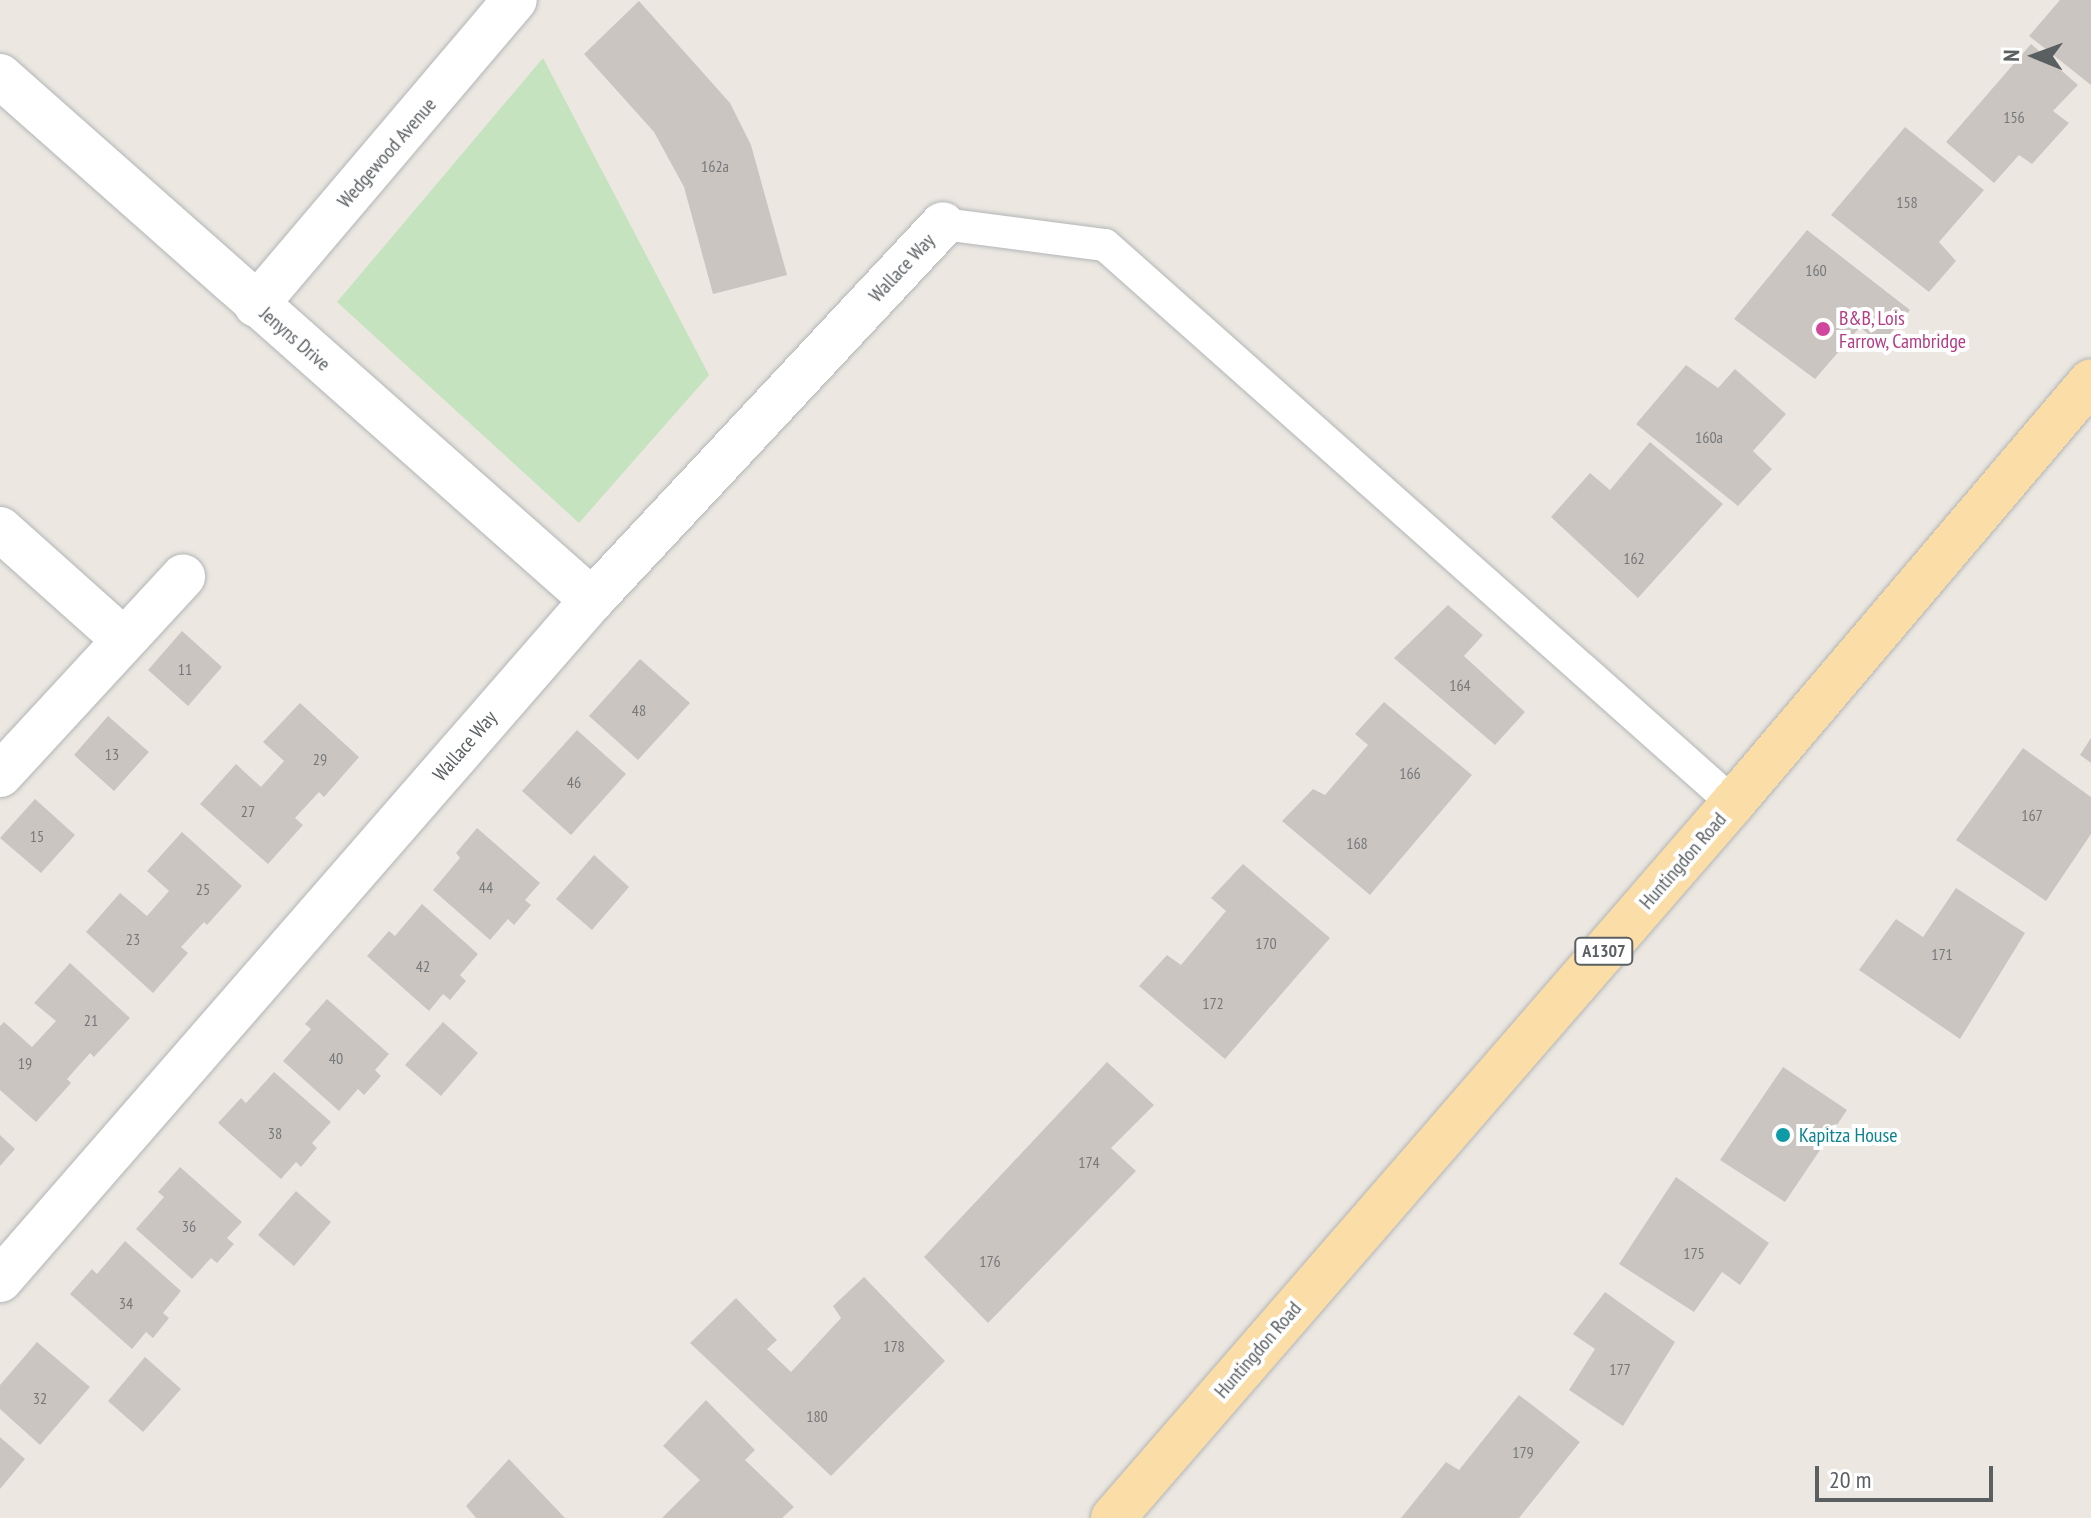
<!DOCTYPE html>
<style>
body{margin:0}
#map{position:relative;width:2091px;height:1518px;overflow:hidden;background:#ece8e1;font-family:"PT Sans Narrow",sans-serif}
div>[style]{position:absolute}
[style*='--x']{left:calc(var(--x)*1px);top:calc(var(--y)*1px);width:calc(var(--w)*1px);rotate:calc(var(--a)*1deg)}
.green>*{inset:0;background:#c5e3bf}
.building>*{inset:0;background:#cac5c1}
.roads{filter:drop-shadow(0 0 2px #b2b5b8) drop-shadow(0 0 2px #b2b5b8)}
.lane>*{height:32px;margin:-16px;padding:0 16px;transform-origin:16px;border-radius:16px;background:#fff}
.street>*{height:44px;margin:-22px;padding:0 22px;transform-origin:22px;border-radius:22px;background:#fff}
.primary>*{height:44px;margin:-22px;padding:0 22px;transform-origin:22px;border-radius:22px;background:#fbdda8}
.dots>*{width:22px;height:22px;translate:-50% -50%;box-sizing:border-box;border:4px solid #fff;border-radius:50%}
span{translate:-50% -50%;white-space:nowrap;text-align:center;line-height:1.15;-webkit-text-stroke:8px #fff;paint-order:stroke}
.number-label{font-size:16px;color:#76787a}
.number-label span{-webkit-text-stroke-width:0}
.shield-label span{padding:2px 6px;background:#fff;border:2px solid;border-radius:6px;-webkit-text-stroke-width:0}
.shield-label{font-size:18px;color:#5a5f62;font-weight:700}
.street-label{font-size:20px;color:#5a5f62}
.hotel-label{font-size:20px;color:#b23c85}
.left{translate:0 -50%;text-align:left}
.culture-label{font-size:20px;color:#0d838f}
.north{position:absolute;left:1995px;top:16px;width:80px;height:80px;-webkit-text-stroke:6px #fff;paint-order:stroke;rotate:271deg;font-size:22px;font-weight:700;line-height:32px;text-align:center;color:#5a5f62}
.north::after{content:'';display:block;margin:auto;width:28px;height:36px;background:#5a5f62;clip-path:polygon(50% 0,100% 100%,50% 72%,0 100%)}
.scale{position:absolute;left:1815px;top:1466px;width:178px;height:36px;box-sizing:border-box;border:4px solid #5a5f62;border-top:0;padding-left:10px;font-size:24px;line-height:28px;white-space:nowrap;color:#5a5f62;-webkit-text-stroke:6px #fff;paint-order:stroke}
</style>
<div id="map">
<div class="green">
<div style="clip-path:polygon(543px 58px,709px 375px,579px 523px,337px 302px)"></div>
</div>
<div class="building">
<div style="clip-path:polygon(2060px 0,2091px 0,2091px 85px,2029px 36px)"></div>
<div style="clip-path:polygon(639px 1px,730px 103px,751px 145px,787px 275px,713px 294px,684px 187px,654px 132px,584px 54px)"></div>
<div style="clip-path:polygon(2031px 44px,2078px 85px,2053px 111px,2069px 123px,2032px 164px,2019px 155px,1994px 183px,1946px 142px)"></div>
<div style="clip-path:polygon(1905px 127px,1984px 190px,1939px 242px,1956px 261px,1929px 292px,1831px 215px)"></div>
<div style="clip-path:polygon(1807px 230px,1910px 310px,1881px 345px,1860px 327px,1815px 379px,1734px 319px)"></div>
<div style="clip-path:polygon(1686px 365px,1718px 388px,1735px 369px,1786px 414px,1753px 451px,1772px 469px,1738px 506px,1636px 424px)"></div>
<div style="clip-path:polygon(1650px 442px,1723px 504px,1638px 598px,1551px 517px,1590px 473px,1610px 490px)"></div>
<div style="clip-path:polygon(1448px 605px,1483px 635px,1464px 656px,1525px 712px,1495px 745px,1394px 658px)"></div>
<div style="clip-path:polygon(182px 631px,222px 667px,188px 706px,148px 670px)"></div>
<div style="clip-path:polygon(640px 659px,690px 703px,638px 760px,589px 716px)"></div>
<div style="clip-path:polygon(1384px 702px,1472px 775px,1370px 895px,1282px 821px,1313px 789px,1325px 795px,1368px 745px,1355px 734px)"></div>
<div style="clip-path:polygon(300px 703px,359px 757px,324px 797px,319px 792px,295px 818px,303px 825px,268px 864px,200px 804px,236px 764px,261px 787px,284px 761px,263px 742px)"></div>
<div style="clip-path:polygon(108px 716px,149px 752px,114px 791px,74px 755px)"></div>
<div style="clip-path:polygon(577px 730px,626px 774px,571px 835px,522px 791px)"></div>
<div style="clip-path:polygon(2091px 738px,2091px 763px,2080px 755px)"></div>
<div style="clip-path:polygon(2023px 748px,2091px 797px,2091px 834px,2046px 901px,1956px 840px)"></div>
<div style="clip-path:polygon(35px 799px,75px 835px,41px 873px,0 838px)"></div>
<div style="clip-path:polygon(477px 828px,540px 883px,525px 900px,531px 905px,514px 925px,508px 919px,490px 940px,433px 890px,460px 858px,456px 853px)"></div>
<div style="clip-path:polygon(182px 832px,242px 886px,207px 925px,204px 922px,181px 947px,188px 953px,153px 993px,86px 932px,120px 893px,147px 916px,169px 891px,147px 871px)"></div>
<div style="clip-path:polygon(594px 855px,629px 887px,592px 930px,556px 899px)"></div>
<div style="clip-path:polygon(1243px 864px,1330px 938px,1225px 1059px,1139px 986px,1167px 955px,1181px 965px,1226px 911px,1211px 898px)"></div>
<div style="clip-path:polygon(1956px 888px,2025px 933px,1960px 1039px,1859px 970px,1896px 919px,1923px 937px)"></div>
<div style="clip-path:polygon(422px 904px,478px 954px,460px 975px,466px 981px,450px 1000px,443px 994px,429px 1011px,367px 956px,389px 931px,395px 936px)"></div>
<div style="clip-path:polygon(70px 963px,130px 1018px,94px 1057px,90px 1053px,67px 1079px,71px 1083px,36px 1122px,0 1090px,0 1026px,4px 1022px,32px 1047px,56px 1021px,34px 1003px)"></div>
<div style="clip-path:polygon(327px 999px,389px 1054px,375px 1070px,381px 1076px,364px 1095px,358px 1089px,339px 1111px,283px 1061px,311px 1029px,305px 1024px)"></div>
<div style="clip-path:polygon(443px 1022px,478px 1053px,441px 1096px,405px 1065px)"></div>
<div style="clip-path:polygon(1107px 1062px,1154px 1105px,1111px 1148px,1136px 1171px,988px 1323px,924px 1257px)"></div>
<div style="clip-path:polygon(1783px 1067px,1847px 1110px,1785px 1202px,1720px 1160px)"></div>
<div style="clip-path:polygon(274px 1072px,331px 1122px,312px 1143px,317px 1148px,301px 1167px,296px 1162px,281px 1179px,218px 1123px,241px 1098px,246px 1103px)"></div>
<div style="clip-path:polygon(0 1135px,15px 1149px,0 1166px)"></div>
<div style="clip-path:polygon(180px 1167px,242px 1222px,227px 1238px,234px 1244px,217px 1263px,211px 1258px,192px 1279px,136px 1229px,164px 1197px,158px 1192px)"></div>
<div style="clip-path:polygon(1676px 1177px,1769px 1243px,1740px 1285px,1722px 1272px,1694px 1312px,1619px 1264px)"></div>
<div style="clip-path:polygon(296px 1191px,331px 1222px,294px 1266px,258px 1235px)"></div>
<div style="clip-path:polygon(125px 1241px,181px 1291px,163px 1313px,169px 1318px,153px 1338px,146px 1332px,132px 1349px,70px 1294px,92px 1269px,97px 1274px)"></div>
<div style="clip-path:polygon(864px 1277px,945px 1361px,831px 1476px,690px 1343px,736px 1298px,777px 1340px,767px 1349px,791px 1372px,841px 1318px,833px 1306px)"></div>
<div style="clip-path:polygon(1605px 1292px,1675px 1342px,1623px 1426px,1569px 1390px,1595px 1349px,1573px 1334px)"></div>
<div style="clip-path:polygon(37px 1342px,90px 1387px,40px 1445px,0 1409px,0 1385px)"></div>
<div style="clip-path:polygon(145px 1357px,181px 1389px,143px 1432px,108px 1401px)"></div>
<div style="clip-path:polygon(1519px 1395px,1580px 1442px,1519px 1518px,1401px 1518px,1446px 1462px,1459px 1470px)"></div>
<div style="clip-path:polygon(706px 1400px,755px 1450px,745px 1460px,794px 1507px,782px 1518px,662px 1518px,700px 1480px,663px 1446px)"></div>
<div style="clip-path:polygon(0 1437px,25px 1459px,0 1489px)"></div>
<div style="clip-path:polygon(509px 1459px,565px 1518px,476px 1518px,466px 1506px)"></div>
</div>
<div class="roads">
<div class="lane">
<div style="--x:943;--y:224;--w:163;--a:7.4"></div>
<div style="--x:1105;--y:245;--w:840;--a:41.62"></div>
</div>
<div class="street">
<div style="--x:0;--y:76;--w:791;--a:41.51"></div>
<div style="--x:256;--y:305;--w:400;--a:-49.7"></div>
<div style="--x:0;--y:529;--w:166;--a:41.8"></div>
<div style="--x:0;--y:775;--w:270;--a:-47.3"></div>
<div style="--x:0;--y:1280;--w:902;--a:-48.96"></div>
<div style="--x:592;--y:600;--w:514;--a:-46.97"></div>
</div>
<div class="primary">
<div style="--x:1113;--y:1518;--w:946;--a:-49.07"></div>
<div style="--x:1733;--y:803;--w:553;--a:-49.69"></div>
</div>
</div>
<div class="dots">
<div style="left:1823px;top:329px;background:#d1479c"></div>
<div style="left:1783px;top:1135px;background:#0f9aa8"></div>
</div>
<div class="number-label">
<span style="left:2014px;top:117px">156</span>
<span style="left:715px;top:166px">162a</span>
<span style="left:1907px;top:202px">158</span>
<span style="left:1816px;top:270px">160</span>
<span style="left:1709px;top:437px">160a</span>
<span style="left:1634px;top:558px">162</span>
<span style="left:185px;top:669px">11</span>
<span style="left:1460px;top:685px">164</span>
<span style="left:639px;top:710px">48</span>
<span style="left:112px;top:754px">13</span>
<span style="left:320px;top:759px">29</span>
<span style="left:1410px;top:773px">166</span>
<span style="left:574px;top:782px">46</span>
<span style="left:248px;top:811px">27</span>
<span style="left:2032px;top:815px">167</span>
<span style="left:37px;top:836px">15</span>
<span style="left:1357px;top:843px">168</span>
<span style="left:486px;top:887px">44</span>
<span style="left:203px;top:889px">25</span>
<span style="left:133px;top:939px">23</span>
<span style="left:1266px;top:943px">170</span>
<span style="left:1942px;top:954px">171</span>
<span style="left:423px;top:966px">42</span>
<span style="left:1213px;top:1003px">172</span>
<span style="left:91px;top:1020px">21</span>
<span style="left:336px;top:1058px">40</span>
<span style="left:25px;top:1063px">19</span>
<span style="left:275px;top:1133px">38</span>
<span style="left:1089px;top:1162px">174</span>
<span style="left:189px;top:1226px">36</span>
<span style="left:1694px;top:1253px">175</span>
<span style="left:990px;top:1261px">176</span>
<span style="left:126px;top:1303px">34</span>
<span style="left:894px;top:1346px">178</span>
<span style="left:1620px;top:1369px">177</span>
<span style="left:40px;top:1398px">32</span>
<span style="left:817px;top:1416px">180</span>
<span style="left:1523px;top:1452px">179</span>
</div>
<div class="shield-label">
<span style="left:1604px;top:951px">A1307</span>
</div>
<div class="street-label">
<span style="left:387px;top:153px;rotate:-49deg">Wedgewood Avenue</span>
<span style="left:902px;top:268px;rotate:-47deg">Wallace Way</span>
<span style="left:295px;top:339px;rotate:41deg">Jenyns Drive</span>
<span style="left:465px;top:746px;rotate:-49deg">Wallace Way</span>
<span style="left:1683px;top:861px;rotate:-49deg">Huntingdon Road</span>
<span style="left:1258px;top:1350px;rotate:-49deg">Huntingdon Road</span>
</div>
<div class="hotel-label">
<span class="left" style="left:1839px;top:330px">B&amp;B, Lois<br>Farrow, Cambridge</span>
</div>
<div class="culture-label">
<span class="left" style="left:1799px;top:1135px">Kapitza House</span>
</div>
<div class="north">N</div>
<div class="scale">20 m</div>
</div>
